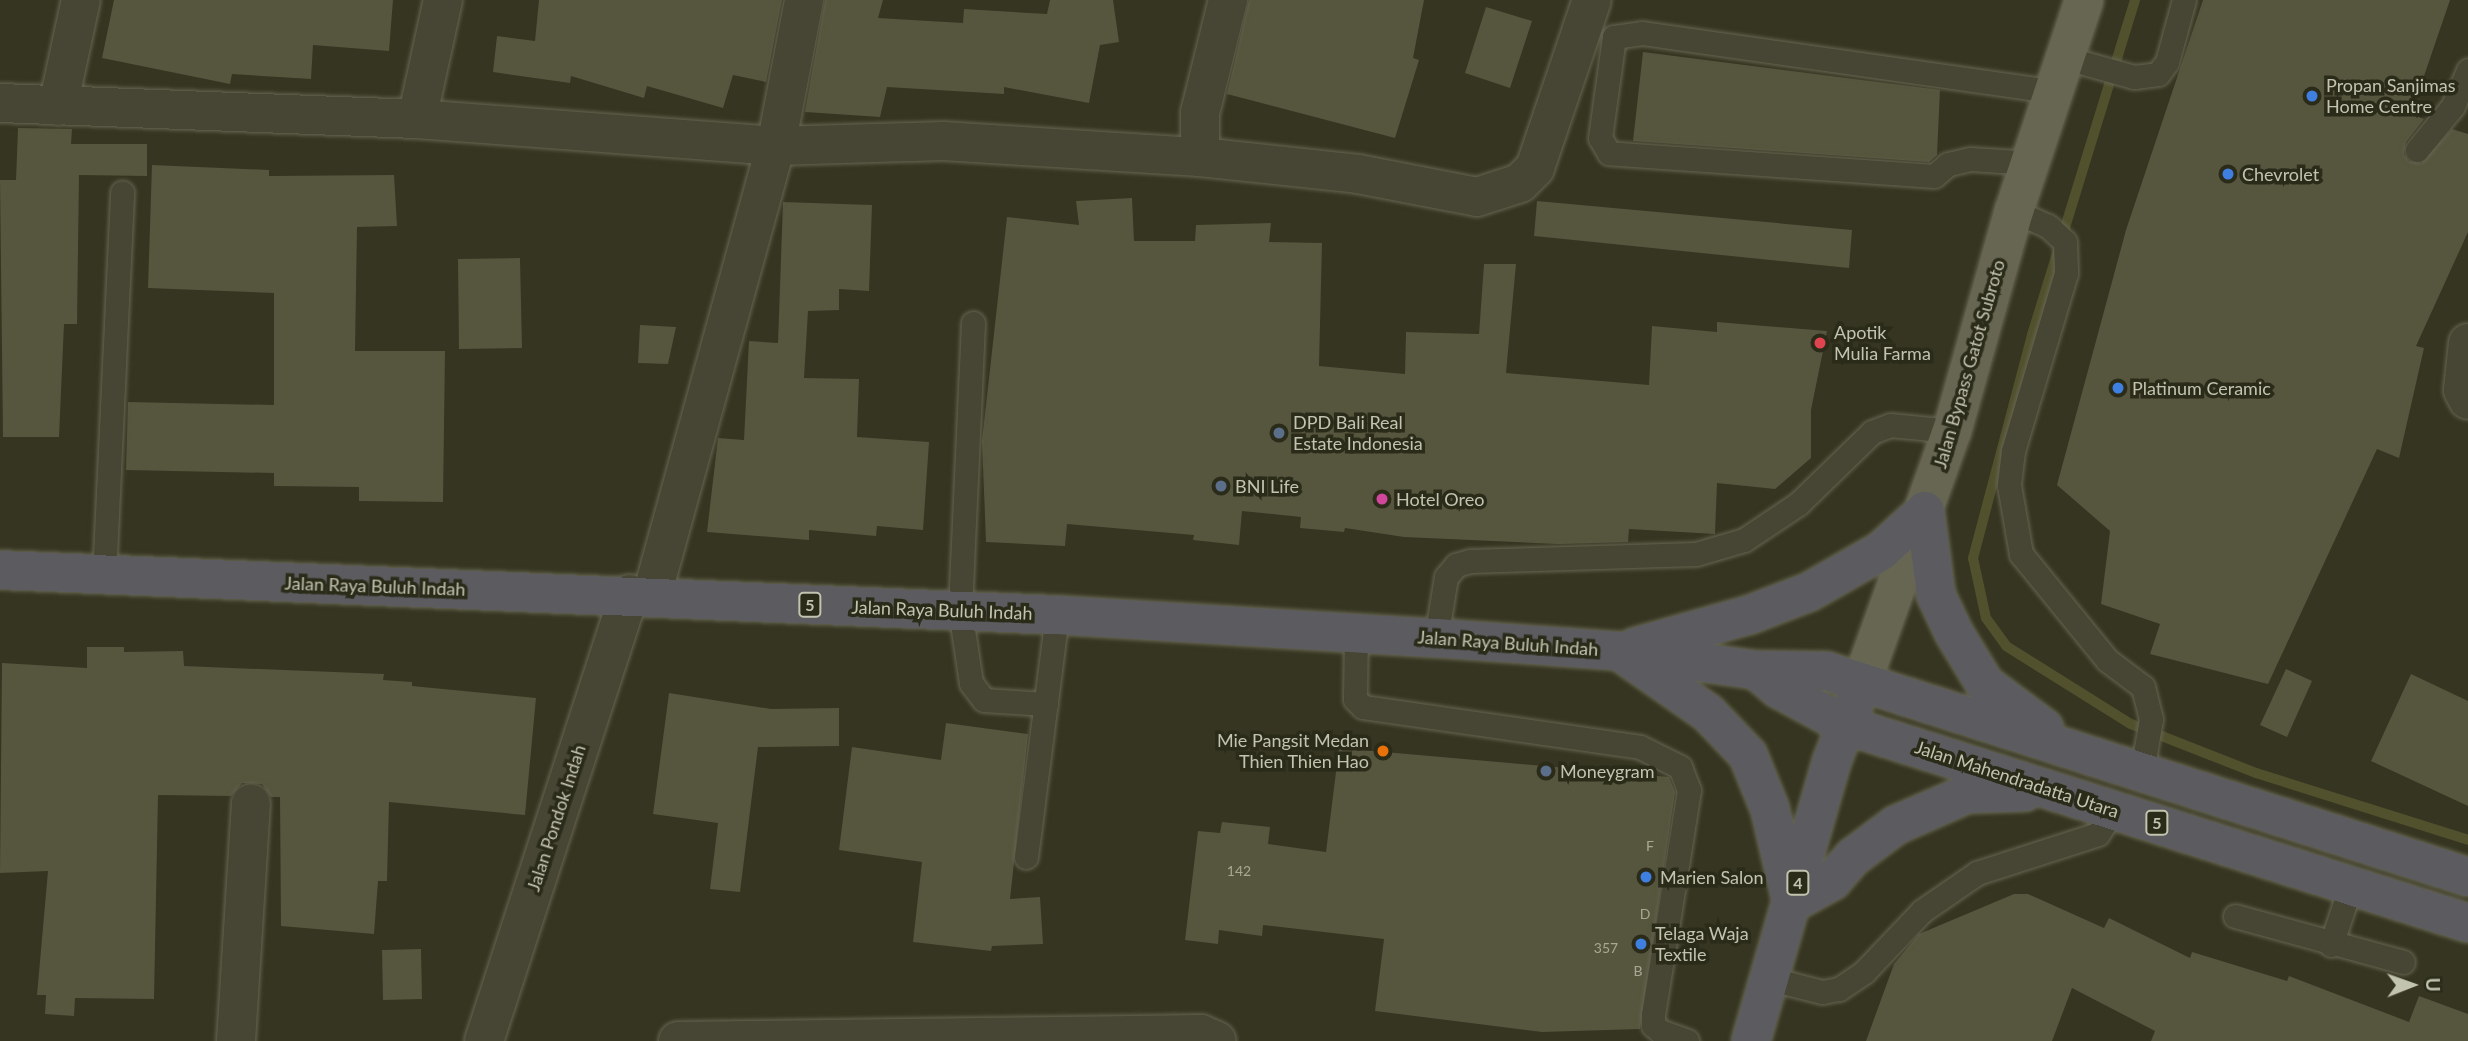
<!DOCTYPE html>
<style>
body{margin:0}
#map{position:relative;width:2468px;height:1041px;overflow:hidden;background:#363521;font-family:Lato,sans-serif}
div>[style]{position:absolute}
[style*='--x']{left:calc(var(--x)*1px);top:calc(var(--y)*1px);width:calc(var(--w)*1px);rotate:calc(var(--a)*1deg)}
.stream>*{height:10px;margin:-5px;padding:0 5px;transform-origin:5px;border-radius:5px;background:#52512d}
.building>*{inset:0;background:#56553d}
.roads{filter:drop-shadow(0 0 2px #656552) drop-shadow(0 0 2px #656552)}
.service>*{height:23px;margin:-11.5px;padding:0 11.5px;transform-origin:11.5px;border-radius:11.5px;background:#474634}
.minor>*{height:38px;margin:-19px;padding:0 19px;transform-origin:19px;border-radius:19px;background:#474634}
.primary>*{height:38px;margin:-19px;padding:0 19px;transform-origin:19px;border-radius:19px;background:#676652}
.trunk>*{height:38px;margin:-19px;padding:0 19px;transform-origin:19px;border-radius:19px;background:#5c5c60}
.dots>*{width:19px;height:19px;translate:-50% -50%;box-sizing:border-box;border:4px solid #2b2b1a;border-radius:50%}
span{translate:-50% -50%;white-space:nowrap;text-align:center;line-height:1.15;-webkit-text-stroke:7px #2b2b1a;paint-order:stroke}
.number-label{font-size:14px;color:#a8a892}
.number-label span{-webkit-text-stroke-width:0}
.shield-label span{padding:2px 5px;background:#2b2b1a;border:2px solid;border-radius:5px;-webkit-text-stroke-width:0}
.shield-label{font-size:16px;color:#c3c4af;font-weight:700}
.poi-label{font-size:18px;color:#c3c4af}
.left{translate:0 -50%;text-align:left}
.right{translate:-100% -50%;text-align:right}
.street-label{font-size:18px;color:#c3c4af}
.north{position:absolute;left:2377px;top:950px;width:70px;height:70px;-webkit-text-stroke:5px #2b2b1a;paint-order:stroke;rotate:89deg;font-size:19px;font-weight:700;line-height:28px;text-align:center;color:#c3c4af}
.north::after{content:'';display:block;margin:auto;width:24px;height:32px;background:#c3c4af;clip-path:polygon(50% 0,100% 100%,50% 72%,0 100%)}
</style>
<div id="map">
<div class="stream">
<div style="--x:2135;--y:0;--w:350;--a:107.1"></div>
<div style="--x:2032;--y:335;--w:231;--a:104.8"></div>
<div style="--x:1973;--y:558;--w:61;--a:77.8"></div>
<div style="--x:1986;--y:618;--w:34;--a:54"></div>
<div style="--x:2006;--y:646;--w:147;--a:32"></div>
<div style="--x:2131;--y:724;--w:134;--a:21.4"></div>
<div style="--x:2256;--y:773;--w:222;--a:17.5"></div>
</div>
<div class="building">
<div style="clip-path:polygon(114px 0,393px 0,389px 51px,313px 45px,311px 79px,232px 74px,230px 84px,102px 58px)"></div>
<div style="clip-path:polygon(539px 0,782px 0,766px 82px,733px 75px,723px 108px,647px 86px,644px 98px,571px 76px,570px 83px,493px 72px,497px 36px,535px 41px)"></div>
<div style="clip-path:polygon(825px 0,883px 0,878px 18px,963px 23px,964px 9px,1047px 14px,1050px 0,1113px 0,1119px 42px,1100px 45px,1089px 103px,1004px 87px,1004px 94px,887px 87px,880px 117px,805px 112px)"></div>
<div style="clip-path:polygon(1249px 0,1424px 0,1413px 58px,1419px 60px,1395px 138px,1227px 94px)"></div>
<div style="clip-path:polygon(2203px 0,2450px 0,2411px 114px,2424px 119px,2406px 142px,2404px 154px,2409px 161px,2421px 163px,2452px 129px,2468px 134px,2468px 232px,2416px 346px,2424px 348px,2399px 458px,2377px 449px,2268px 684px,2150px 654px,2160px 624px,2101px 604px,2110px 531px,2057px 485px,2126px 230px)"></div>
<div style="clip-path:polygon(1486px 7px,1532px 21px,1510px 88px,1465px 73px)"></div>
<div style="clip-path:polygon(1643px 52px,1940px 90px,1937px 155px,1929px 162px,1633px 141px)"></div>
<div style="clip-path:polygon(18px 128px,72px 129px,71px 144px,147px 144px,147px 176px,79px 175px,77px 324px,64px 324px,59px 437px,3px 437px,0 180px,16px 180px)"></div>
<div style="clip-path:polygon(152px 165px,269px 170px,269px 176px,394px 175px,397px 226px,357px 227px,355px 351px,445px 351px,443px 502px,359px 501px,359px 487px,274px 486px,274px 473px,126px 470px,128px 402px,274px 405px,274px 293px,148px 288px)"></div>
<div style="clip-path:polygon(1132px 198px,1134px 241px,1195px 241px,1196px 225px,1271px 223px,1269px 242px,1322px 243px,1319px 366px,1405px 374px,1406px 332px,1479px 334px,1484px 264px,1516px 264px,1506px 373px,1649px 385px,1652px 326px,1717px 332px,1717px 322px,1827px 331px,1811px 410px,1811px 458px,1775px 489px,1717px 483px,1715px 534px,1629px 529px,1628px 542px,1559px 544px,1404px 537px,1345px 528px,1344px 532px,1300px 528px,1301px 517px,1242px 511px,1239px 545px,1193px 540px,1194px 535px,1067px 524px,1065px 546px,986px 542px,982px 441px,1007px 217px,1079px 225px,1076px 201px)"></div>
<div style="clip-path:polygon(1537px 201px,1852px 230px,1849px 268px,1534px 236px)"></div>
<div style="clip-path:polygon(783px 202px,872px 205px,869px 291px,839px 289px,839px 310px,808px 311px,804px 378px,859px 379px,857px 437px,929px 442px,923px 530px,877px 526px,876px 536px,809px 530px,809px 540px,707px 532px,718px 438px,744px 440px,749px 341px,778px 343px)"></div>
<div style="clip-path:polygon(520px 258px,522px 348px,459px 349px,458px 259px)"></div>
<div style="clip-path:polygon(640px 325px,676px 327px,668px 364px,638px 363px)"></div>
<div style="clip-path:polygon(87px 647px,124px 647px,124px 652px,183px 651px,184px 666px,384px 674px,383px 680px,412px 682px,412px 686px,536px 698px,525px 815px,389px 802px,387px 881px,378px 881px,374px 934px,281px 926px,280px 797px,271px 797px,262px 784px,242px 783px,231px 796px,158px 795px,154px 999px,75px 998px,74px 1016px,45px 1014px,46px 995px,37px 995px,48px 871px,0 873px,2px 663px,87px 668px)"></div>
<div style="clip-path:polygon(2286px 669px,2312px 681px,2287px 737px,2260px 725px)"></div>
<div style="clip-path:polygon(2411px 674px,2468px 701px,2468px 806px,2371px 761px)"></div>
<div style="clip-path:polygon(669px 693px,771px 709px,839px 708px,839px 746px,758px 747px,740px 892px,710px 889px,718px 823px,653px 814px)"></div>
<div style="clip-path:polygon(946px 723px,1028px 734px,1010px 899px,1040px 897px,1043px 944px,992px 946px,991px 951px,913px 942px,922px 862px,839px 850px,852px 747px,941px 760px)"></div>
<div style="clip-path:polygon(1339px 748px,1669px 777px,1675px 792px,1640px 1029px,1542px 1032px,1375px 1011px,1384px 939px,1263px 925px,1262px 936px,1219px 930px,1218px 944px,1185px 940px,1198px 831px,1220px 833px,1222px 822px,1270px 827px,1268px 844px,1326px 852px)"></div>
<div style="clip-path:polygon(2014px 894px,2028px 894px,2104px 928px,2109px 918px,2190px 958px,2192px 952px,2287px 981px,2289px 976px,2409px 1022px,2419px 996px,2468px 1014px,2468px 1041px,2151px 1041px,2155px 1031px,2072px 988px,2052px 1041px,1866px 1041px,1894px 964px,1919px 934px)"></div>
<div style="clip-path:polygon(421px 949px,422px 999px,383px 1000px,382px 950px)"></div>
</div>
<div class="roads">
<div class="service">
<div style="--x:2066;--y:58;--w:71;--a:15.6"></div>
<div style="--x:2134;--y:77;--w:24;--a:-7"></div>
<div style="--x:2158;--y:74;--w:15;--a:-53"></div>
<div style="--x:2167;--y:62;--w:64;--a:-74.7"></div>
<div style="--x:2417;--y:150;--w:57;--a:-50.7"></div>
<div style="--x:2453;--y:106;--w:39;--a:-67"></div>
<div style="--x:2032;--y:163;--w:62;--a:-176.3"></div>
<div style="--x:1970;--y:159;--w:23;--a:167"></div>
<div style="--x:1948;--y:164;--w:18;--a:139"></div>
<div style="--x:1934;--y:176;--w:326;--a:-176"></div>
<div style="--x:1609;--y:153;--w:17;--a:-121"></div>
<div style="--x:1600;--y:138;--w:102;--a:-82.1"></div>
<div style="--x:1614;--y:37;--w:28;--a:-8"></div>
<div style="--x:1642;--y:33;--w:416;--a:8.1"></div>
<div style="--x:2014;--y:211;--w:37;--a:24"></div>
<div style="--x:2048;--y:226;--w:23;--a:43"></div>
<div style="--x:2065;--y:242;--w:31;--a:88"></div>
<div style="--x:2066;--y:273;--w:186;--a:106.6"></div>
<div style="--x:2013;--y:451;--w:34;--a:97"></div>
<div style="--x:2009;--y:485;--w:70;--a:80.1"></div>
<div style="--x:2021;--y:554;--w:136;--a:50.9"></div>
<div style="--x:2107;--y:660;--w:45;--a:36.9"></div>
<div style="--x:2143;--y:687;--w:33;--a:76"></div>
<div style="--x:2151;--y:719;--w:53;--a:99.8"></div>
<div style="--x:973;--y:323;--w:287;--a:92.6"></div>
<div style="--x:960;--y:610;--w:74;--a:81.4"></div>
<div style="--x:971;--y:683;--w:21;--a:53"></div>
<div style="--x:984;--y:700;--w:62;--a:3.7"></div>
<div style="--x:104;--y:577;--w:385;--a:-87.3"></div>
<div style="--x:1356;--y:633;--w:66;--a:90.9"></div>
<div style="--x:1355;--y:699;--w:11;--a:45"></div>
<div style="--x:1363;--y:707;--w:280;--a:8.2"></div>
<div style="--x:1640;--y:747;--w:45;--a:26.6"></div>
<div style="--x:1680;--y:767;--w:25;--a:69"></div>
<div style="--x:1689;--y:790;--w:228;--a:99.1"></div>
<div style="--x:1653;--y:1015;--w:10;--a:90"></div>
<div style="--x:1653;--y:1025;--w:9;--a:41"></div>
<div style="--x:1660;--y:1031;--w:29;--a:20"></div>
<div style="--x:1436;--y:638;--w:62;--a:-80.7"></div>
<div style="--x:1446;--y:577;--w:16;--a:-50"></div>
<div style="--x:1456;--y:565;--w:15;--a:-16"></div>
<div style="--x:1470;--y:561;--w:226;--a:-1.8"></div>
<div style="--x:1696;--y:554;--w:50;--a:-16.3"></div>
<div style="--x:1744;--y:540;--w:65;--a:-33.7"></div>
<div style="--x:1798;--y:504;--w:103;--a:-44.2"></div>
<div style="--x:1872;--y:432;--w:19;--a:-21"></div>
<div style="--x:1890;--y:425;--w:62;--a:5.5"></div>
<div style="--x:1026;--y:857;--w:244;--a:-82.7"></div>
<div style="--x:2235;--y:916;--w:174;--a:15.3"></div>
<div style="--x:2331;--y:945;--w:63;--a:-71.6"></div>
<div style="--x:1771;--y:979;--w:53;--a:14.3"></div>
<div style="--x:1822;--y:992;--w:17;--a:-10"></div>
<div style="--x:1839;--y:989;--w:30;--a:-34"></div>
<div style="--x:1864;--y:972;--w:84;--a:-46.4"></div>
<div style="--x:1922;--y:911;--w:67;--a:-34.6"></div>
<div style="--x:1977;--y:873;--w:127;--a:-17.9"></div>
<div style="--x:2098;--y:834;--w:28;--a:-58"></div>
</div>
<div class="minor">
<div style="--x:1228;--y:0;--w:116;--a:103.9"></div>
<div style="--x:1200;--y:113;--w:44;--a:90"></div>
<div style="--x:1200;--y:157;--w:159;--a:6.1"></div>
<div style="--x:1358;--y:174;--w:121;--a:10.9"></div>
<div style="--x:1477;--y:197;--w:45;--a:-18"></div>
<div style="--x:1520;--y:183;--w:21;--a:-45"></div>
<div style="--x:1535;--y:168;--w:177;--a:-71.3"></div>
<div style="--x:0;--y:103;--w:417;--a:2.2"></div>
<div style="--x:417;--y:119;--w:360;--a:4.3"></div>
<div style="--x:776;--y:146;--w:167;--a:-1.7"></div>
<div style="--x:943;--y:141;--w:257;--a:3.6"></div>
<div style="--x:58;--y:106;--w:108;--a:-77.8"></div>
<div style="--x:417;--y:119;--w:122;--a:-77.7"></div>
<div style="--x:2468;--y:343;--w:47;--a:96.1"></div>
<div style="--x:2463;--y:390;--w:11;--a:63"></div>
<div style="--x:652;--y:595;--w:466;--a:-74.6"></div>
<div style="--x:776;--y:146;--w:149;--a:-79.1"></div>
<div style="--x:236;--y:1041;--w:238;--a:-86.4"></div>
<div style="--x:484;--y:1041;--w:470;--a:-72"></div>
<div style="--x:678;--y:1041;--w:523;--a:-0.77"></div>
<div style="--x:1201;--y:1034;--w:17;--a:24"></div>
</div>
<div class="primary">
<div style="--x:1863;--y:679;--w:263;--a:-70.3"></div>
<div style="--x:1952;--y:431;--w:229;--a:-74.3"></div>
<div style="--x:2014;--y:211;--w:222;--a:-71.6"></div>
</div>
<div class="trunk">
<div style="--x:1925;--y:511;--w:85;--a:82.5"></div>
<div style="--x:1936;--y:595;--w:42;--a:64.7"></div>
<div style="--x:1954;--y:633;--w:60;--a:58.7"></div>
<div style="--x:1985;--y:684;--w:74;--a:36.7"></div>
<div style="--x:0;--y:570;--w:1058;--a:2.44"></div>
<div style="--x:1057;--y:615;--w:380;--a:3.5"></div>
<div style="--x:1436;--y:638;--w:183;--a:4.1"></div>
<div style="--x:1619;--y:651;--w:138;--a:7.9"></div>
<div style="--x:1756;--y:670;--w:70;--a:0.8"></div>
<div style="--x:1826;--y:671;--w:674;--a:17.79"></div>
<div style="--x:1635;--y:647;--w:118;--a:-15.7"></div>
<div style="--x:1749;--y:615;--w:64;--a:-21"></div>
<div style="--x:1809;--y:592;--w:83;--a:-29.7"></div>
<div style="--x:1881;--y:551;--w:59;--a:-42.3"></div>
<div style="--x:1626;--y:656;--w:100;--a:34.8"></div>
<div style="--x:1708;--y:713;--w:58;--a:46.4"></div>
<div style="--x:1748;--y:755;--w:58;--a:67.8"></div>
<div style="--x:1770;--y:809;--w:97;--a:76.8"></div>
<div style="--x:1792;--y:903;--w:46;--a:-28.8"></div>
<div style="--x:1832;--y:881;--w:32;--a:-49"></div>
<div style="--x:1853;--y:857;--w:54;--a:-36.7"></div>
<div style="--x:1896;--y:825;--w:77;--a:-23.6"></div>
<div style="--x:1967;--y:794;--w:58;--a:-2"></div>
<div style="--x:1756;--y:670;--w:30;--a:40"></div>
<div style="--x:1779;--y:689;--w:75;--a:28.6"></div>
<div style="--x:1845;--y:725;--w:654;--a:17.63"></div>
<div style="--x:1751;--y:1041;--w:291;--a:-73.9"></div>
<div style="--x:1832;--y:761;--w:64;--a:-69"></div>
</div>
</div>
<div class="dots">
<div style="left:2312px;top:96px;background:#3f7fe0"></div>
<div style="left:2228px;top:174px;background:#3f7fe0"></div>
<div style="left:1820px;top:343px;background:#e0444e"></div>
<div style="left:2118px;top:388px;background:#3f7fe0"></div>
<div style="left:1279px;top:433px;background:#5c6f8a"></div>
<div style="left:1221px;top:486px;background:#5c6f8a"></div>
<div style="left:1382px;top:499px;background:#d1479c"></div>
<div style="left:1383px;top:751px;background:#e8710a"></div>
<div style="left:1546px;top:771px;background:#5c6f8a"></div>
<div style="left:1646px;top:877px;background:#3f7fe0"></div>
<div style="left:1641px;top:944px;background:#3f7fe0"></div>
</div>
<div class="number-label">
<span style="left:1650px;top:846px">F</span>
<span style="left:1239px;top:871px">142</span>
<span style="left:1645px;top:914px">D</span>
<span style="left:1606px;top:948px">357</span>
<span style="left:1638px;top:971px">B</span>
</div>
<div class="shield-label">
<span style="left:810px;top:605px">5</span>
<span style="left:2157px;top:823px">5</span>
<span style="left:1798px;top:883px">4</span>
</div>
<div class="poi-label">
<span class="left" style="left:2326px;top:96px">Propan Sanjimas<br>Home Centre</span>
<span class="left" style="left:2242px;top:174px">Chevrolet</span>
<span class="left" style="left:1834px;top:343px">Apotik<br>Mulia Farma</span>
<span class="left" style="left:2132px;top:388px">Platinum Ceramic</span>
<span class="left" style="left:1293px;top:433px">DPD Bali Real<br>Estate Indonesia</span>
<span class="left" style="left:1235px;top:486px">BNI Life</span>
<span class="left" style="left:1396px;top:499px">Hotel Oreo</span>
<span class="right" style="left:1369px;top:751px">Mie Pangsit Medan<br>Thien Thien Hao</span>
<span class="left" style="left:1560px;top:771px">Moneygram</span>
<span class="left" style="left:1660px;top:877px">Marien Salon</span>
<span class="left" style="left:1655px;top:944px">Telaga Waja<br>Textile</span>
</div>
<div class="street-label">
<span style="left:1969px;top:364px;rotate:-74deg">Jalan Bypass Gatot Subroto</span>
<span style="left:375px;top:586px;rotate:2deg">Jalan Raya Buluh Indah</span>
<span style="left:942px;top:610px;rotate:2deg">Jalan Raya Buluh Indah</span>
<span style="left:1508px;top:643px;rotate:4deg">Jalan Raya Buluh Indah</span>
<span style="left:2017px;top:779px;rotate:18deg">Jalan Mahendradatta Utara</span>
<span style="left:556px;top:818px;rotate:-72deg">Jalan Pondok Indah</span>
</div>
<div class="north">U</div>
</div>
